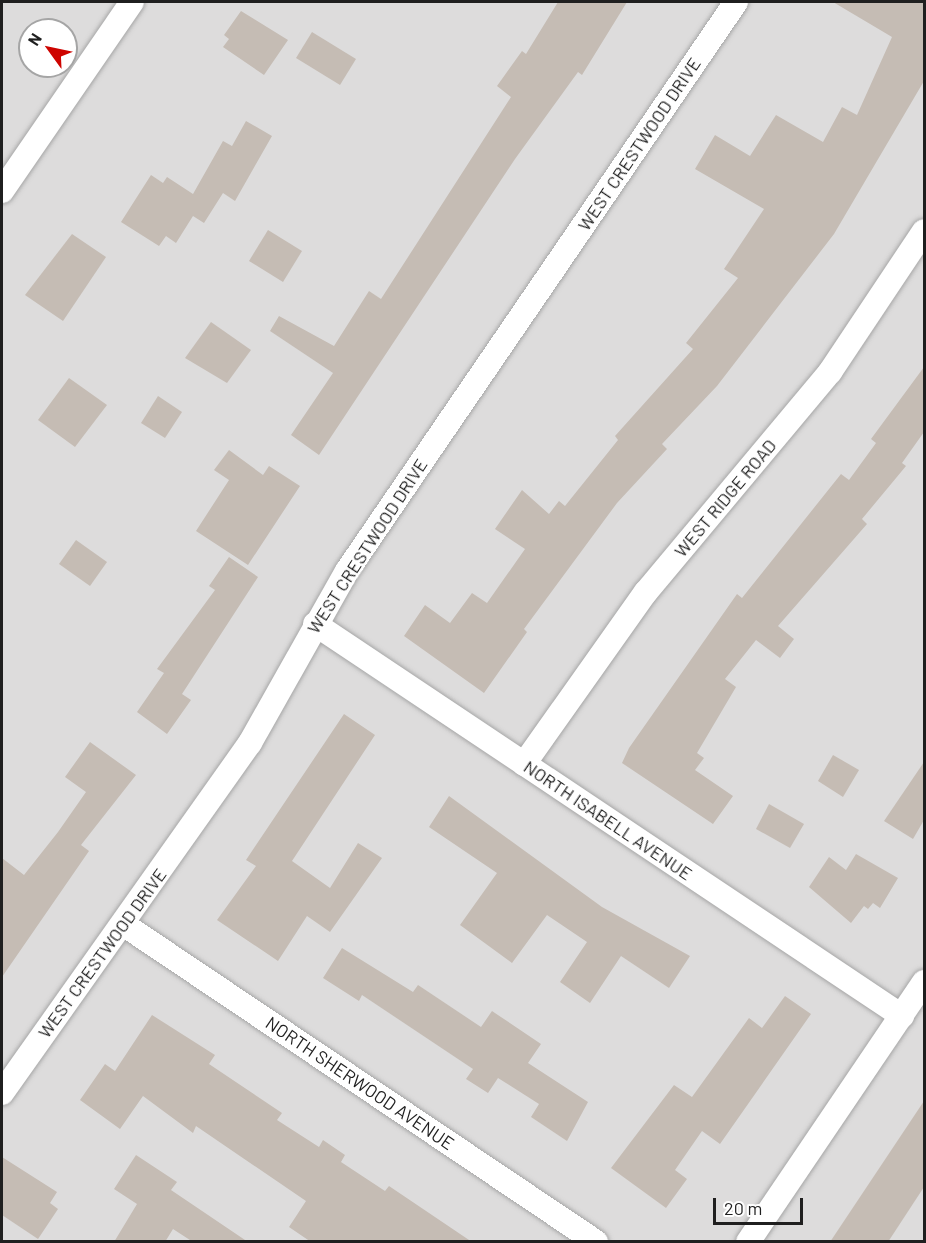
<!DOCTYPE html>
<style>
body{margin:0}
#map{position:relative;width:926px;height:1243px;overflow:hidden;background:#f0ede5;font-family:Barlow,sans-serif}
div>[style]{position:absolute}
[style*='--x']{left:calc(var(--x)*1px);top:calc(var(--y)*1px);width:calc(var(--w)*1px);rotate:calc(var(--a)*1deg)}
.residential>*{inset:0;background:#dddcdc}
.building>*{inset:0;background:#c5bcb4}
.roads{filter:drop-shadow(0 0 2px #a6a6a6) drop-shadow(0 0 2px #a6a6a6)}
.street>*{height:24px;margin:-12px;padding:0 12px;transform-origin:12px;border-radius:12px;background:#fff}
span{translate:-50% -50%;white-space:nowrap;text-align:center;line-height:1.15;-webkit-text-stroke:5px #fff;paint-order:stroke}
.street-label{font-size:18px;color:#1f1f1f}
.frame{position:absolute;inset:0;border:3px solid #1f1f1f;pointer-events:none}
.north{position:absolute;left:18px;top:18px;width:60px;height:60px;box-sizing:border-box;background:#fff;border:2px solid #a5a5a5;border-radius:50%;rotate:303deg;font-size:16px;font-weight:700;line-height:24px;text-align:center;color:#1f1f1f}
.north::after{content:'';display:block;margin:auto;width:21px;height:27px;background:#ce0400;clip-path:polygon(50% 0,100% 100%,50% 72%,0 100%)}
.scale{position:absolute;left:713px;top:1198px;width:90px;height:27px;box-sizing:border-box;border:3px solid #1f1f1f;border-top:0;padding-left:8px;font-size:18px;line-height:21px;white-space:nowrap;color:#1f1f1f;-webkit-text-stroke:4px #fff;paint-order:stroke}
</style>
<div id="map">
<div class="residential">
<div style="clip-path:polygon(evenodd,2px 2px,924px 2px,924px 1241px,2px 1241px,2px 2px,30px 30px,66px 30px,66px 66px,30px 66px,30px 30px)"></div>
</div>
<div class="building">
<div style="clip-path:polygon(558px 2px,627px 2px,582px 75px,578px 72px,515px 159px,319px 455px,291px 435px,333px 373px,270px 331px,279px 316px,334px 346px,369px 291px,381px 299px,511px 97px,497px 86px,522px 51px,526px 54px)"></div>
<div style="clip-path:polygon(833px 2px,924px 2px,924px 81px,834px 234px,717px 386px,662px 444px,667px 449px,617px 503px,524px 629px,527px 632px,484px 693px,404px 636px,425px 605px,450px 623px,472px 593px,487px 603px,525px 549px,495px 529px,522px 490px,549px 514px,559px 501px,565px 506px,618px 440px,615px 436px,693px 349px,686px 343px,738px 278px,724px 269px,764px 209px,695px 169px,715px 135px,750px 156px,776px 115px,823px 142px,842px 107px,857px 115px,892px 37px)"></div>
<div style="clip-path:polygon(241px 11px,288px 40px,264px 75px,223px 47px,229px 39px,224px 35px)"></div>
<div style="clip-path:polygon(312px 32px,356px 59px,340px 85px,296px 58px)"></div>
<div style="clip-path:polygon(246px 121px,272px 136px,235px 201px,223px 193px,204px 223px,193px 216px,176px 243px,166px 236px,159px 246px,121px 222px,151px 175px,163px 183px,167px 177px,193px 194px,223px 141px,232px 146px)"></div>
<div style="clip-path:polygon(268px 230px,302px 251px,283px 282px,249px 261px)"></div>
<div style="clip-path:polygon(72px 234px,106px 257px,63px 321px,25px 295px)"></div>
<div style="clip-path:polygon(211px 322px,251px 350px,227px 383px,185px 358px)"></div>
<div style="clip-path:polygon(924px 367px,924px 432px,902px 463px,906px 466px,862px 519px,867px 524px,778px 626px,794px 639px,780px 658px,756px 640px,725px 679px,736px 687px,697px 753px,704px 758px,695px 770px,733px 796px,713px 824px,622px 763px,629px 748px,737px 594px,742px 598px,841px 474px,849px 480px,876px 443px,871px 439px)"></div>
<div style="clip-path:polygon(69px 378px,107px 405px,75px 447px,38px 420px)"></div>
<div style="clip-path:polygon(158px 396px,182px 412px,165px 438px,141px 423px)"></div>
<div style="clip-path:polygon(229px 450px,263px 475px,269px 466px,300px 486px,248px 565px,196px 531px,229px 480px,214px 470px)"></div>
<div style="clip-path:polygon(76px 540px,107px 562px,90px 586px,59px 564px)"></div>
<div style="clip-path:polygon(229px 557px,258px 577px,182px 694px,191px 700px,167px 734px,137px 712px,164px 673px,157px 669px,215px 590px,209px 586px)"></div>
<div style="clip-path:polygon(344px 714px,375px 735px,292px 861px,330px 888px,358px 843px,382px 858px,330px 932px,307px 916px,278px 961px,217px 920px,256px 866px,246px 860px)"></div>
<div style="clip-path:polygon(90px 742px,136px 775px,81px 845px,89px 851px,2px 977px,2px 858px,24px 875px,58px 832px,86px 792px,65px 777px)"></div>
<div style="clip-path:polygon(833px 755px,859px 770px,843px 797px,818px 781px)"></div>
<div style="clip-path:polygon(924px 762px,924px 820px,913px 839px,884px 821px)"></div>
<div style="clip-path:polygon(449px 796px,602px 907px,690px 956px,669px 988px,621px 956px,590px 1003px,560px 982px,587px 942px,547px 915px,512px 963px,460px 925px,497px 873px,429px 827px)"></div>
<div style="clip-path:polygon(769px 804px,804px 824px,790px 848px,756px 829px)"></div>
<div style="clip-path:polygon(856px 854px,898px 878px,880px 908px,873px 903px,868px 909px,864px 906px,851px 923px,809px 887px,829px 857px,846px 870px)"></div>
<div style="clip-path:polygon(342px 948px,413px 992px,418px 985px,481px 1027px,492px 1011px,541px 1044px,528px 1063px,588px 1102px,567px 1141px,531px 1117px,539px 1104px,498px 1078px,488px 1093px,466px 1079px,473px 1069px,362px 995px,359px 1001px,323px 978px)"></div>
<div style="clip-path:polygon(785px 996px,811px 1014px,720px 1144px,702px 1131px,675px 1170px,687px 1179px,666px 1208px,611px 1168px,674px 1085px,692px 1097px,749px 1018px,762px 1028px)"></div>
<div style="clip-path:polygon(152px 1015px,215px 1055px,209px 1064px,282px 1113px,277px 1120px,319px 1147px,323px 1140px,345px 1155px,341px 1162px,385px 1191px,389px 1186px,472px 1242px,311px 1242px,289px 1227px,306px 1201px,196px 1126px,193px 1133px,143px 1096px,120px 1129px,80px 1100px,105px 1064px,115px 1071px)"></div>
<div style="clip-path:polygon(924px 1101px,924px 1187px,888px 1242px,830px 1242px)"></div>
<div style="clip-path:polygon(136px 1155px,177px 1182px,171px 1190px,248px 1242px,193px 1242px,173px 1229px,165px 1242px,114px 1242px,137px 1204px,114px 1189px)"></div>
<div style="clip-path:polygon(2px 1157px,57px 1192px,50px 1203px,58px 1209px,38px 1239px,2px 1215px)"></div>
</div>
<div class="roads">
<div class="street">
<div style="--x:2;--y:191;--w:229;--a:-55.5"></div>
<div style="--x:315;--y:624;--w:706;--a:33.74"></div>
<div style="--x:524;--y:764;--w:211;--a:-54.7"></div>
<div style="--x:646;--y:592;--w:287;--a:-50.1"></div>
<div style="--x:830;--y:372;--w:169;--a:-56.3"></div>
<div style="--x:123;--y:924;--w:570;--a:33.91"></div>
<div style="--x:2;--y:1093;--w:429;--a:-54.7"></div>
<div style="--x:250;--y:743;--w:197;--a:-60.6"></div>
<div style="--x:347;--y:571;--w:689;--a:-55.64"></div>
<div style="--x:748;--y:1242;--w:314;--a:-55.9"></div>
</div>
</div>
<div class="street-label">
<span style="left:639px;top:144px;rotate:-56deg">WEST CRESTWOOD DRIVE</span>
<span style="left:725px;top:498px;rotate:-50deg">WEST RIDGE ROAD</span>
<span style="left:367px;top:546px;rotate:-57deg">WEST CRESTWOOD DRIVE</span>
<span style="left:608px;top:820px;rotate:34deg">NORTH ISABELL AVENUE</span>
<span style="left:102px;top:953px;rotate:-54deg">WEST CRESTWOOD DRIVE</span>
<span style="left:360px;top:1083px;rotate:34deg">NORTH SHERWOOD AVENUE</span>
</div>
<div class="frame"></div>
<div class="north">N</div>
<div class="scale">20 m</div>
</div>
